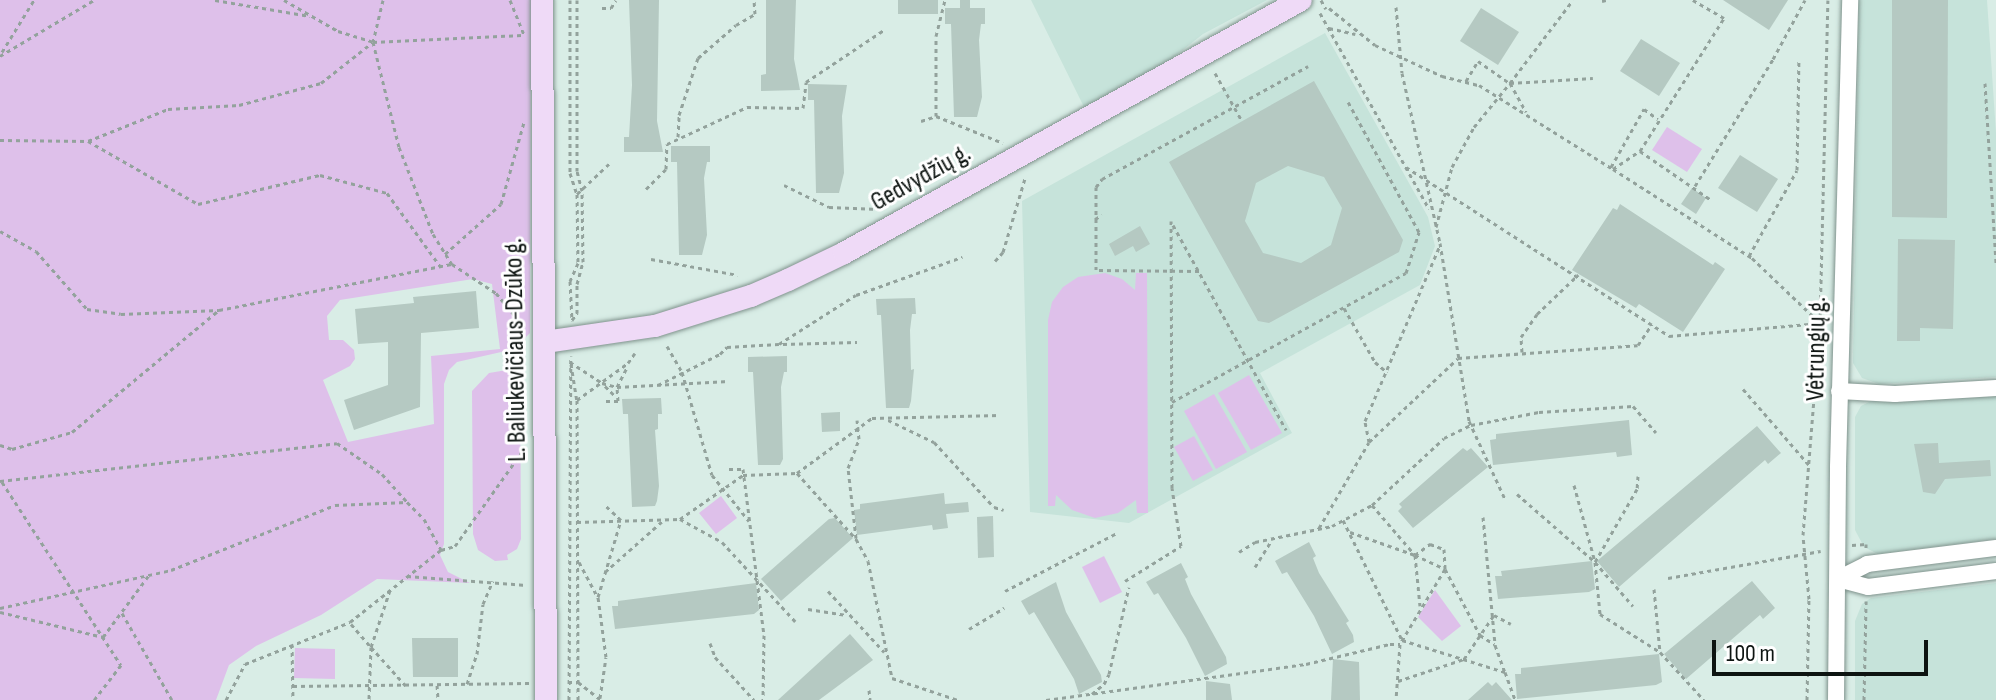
<!DOCTYPE html>
<meta charset="utf-8">
<style>
body{margin:0}
#map{position:relative;width:1996px;height:700px;overflow:hidden;background:#d9ede6;font-family:"Sofia Sans Condensed",sans-serif}
div>[style]{position:absolute}
[style*='--x']{left:calc(var(--x)*1px);top:calc(var(--y)*1px);width:calc(var(--w)*1px);rotate:calc(var(--a)*1deg)}
.built>*{inset:0;background:#c6e3da}
.green>*{inset:0;background:#dec0ea}
.building>*{inset:0;background:#b5c9c2}
.path>*{height:3px;margin-top:-1.5px;transform-origin:0;background:repeating-linear-gradient(90deg,#93a29c 0 4px,transparent 0 8px)}
.roads{filter:drop-shadow(0 0 2px #7f928c) drop-shadow(0 0 2px #7f928c)}
.street>*{height:16px;margin:-8px;padding:0 8px;transform-origin:8px;border-radius:8px;background:#fff}
.secondary>*{height:22px;margin:-11px;padding:0 11px;transform-origin:11px;border-radius:11px;background:#efdaf7}
span{translate:-50% -50%;white-space:nowrap;text-align:center;line-height:1.15;-webkit-text-stroke:6px #fff;paint-order:stroke}
.street-label{font-size:26px;color:#0d1411}
.scale{position:absolute;left:1712px;top:640px;width:216px;height:36px;box-sizing:border-box;border:4px solid #0d1411;border-top:0;padding-left:10px;font-size:24px;line-height:28px;white-space:nowrap;color:#0d1411;-webkit-text-stroke:6px #fff;paint-order:stroke}
</style>
<div id="map">
<div class="built">
<div style="clip-path:polygon(1031px 0,1267px 0,1203px 34px,1165px 64px,1085px 109px)"></div>
<div style="clip-path:polygon(1859px 0,1987px 0,1996px 133px,1996px 377px,1879px 384px,1862px 378px,1853px 363px)"></div>
<div style="clip-path:polygon(1325px 33px,1428px 217px,1435px 246px,1420px 285px,1260px 373px,1292px 433px,1129px 523px,1030px 512px,1022px 201px)"></div>
<div style="clip-path:polygon(1996px 393px,1996px 539px,1878px 554px,1864px 547px,1855px 530px,1855px 417px,1861px 406px,1873px 400px)"></div>
<div style="clip-path:polygon(1996px 583px,1996px 700px,1855px 700px,1855px 621px,1862px 604px,1871px 598px)"></div>
</div>
<div class="green">
<div style="clip-path:polygon(evenodd,0 0,531px 0,530px 333px,514px 349px,457px 362px,449px 370px,444px 384px,444px 544px,440px 555px,448px 572px,470px 583px,377px 579px,321px 615px,256px 646px,229px 665px,216px 700px,0 700px,0 0,473px 279px,492px 284px,500px 349px,431px 356px,434px 424px,348px 442px,323px 380px,350px 366px,355px 359px,354px 350px,343px 340px,329px 340px,327px 316px,340px 300px,473px 279px)"></div>
<div style="clip-path:polygon(1667px 127px,1702px 149px,1687px 172px,1652px 150px)"></div>
<div style="clip-path:polygon(1105px 273px,1122px 279px,1135px 290px,1136px 273px,1147px 273px,1148px 513px,1137px 513px,1136px 500px,1118px 513px,1095px 518px,1072px 510px,1056px 495px,1055px 506px,1048px 506px,1048px 320px,1052px 302px,1063px 287px,1078px 277px)"></div>
<div style="clip-path:polygon(520px 368px,521px 539px,517px 549px,507px 555px,508px 560px,495px 561px,478px 550px,473px 534px,472px 391px,489px 373px)"></div>
<div style="clip-path:polygon(1249px 375px,1282px 433px,1251px 450px,1218px 393px)"></div>
<div style="clip-path:polygon(1214px 394px,1247px 452px,1216px 469px,1184px 411px)"></div>
<div style="clip-path:polygon(1194px 436px,1213px 470px,1193px 481px,1174px 447px)"></div>
<div style="clip-path:polygon(721px 496px,737px 518px,716px 534px,699px 513px)"></div>
<div style="clip-path:polygon(1104px 556px,1122px 592px,1100px 603px,1082px 567px)"></div>
<div style="clip-path:polygon(1435px 590px,1461px 626px,1442px 641px,1418px 617px)"></div>
<div style="clip-path:polygon(295px 648px,335px 649px,335px 679px,294px 678px)"></div>
</div>
<div class="building">
<div style="clip-path:polygon(629px 0,659px 0,657px 121px,663px 152px,624px 152px,624px 137px,629px 137px,632px 85px)"></div>
<div style="clip-path:polygon(766px 0,796px 0,794px 59px,800px 90px,761px 91px,761px 75px,766px 74px)"></div>
<div style="clip-path:polygon(898px 0,938px 0,938px 14px,898px 14px)"></div>
<div style="clip-path:polygon(960px 0,970px 0,970px 8px,985px 8px,985px 24px,981px 24px,979px 40px,982px 97px,977px 117px,954px 117px,951px 24px,945px 24px,945px 8px,960px 8px)"></div>
<div style="clip-path:polygon(1723px 0,1788px 0,1769px 30px)"></div>
<div style="clip-path:polygon(1892px 0,1948px 0,1947px 218px,1892px 217px)"></div>
<div style="clip-path:polygon(1481px 8px,1519px 32px,1498px 65px,1460px 41px)"></div>
<div style="clip-path:polygon(1641px 39px,1680px 63px,1659px 96px,1620px 71px)"></div>
<div style="clip-path:polygon(evenodd,1314px 81px,1403px 240px,1399px 252px,1269px 323px,1258px 321px,1169px 162px,1314px 81px,1288px 166px,1324px 177px,1342px 208px,1331px 245px,1301px 263px,1263px 253px,1245px 221px,1256px 183px,1288px 166px)"></div>
<div style="clip-path:polygon(808px 84px,847px 85px,842px 116px,844px 173px,839px 193px,816px 193px,814px 100px,808px 100px)"></div>
<div style="clip-path:polygon(671px 146px,710px 146px,710px 162px,707px 162px,704px 178px,707px 235px,702px 255px,679px 255px,677px 162px,671px 162px)"></div>
<div style="clip-path:polygon(1740px 155px,1778px 179px,1757px 212px,1718px 188px)"></div>
<div style="clip-path:polygon(1692px 188px,1706px 198px,1696px 214px,1681px 204px)"></div>
<div style="clip-path:polygon(1620px 204px,1713px 265px,1715px 262px,1725px 269px,1683px 332px,1639px 304px,1636px 308px,1572px 270px,1613px 208px,1617px 210px)"></div>
<div style="clip-path:polygon(1140px 226px,1150px 244px,1136px 252px,1133px 246px,1115px 256px,1109px 244px)"></div>
<div style="clip-path:polygon(1898px 239px,1955px 240px,1953px 329px,1920px 328px,1920px 341px,1897px 341px)"></div>
<div style="clip-path:polygon(476px 291px,479px 328px,421px 333px,420px 407px,354px 430px,344px 400px,388px 385px,388px 342px,358px 344px,355px 309px,414px 303px,413px 297px)"></div>
<div style="clip-path:polygon(915px 298px,916px 314px,912px 314px,910px 330px,911px 370px,914px 369px,911px 401px,909px 408px,886px 408px,881px 315px,877px 315px,876px 299px)"></div>
<div style="clip-path:polygon(787px 356px,787px 372px,784px 372px,781px 387px,783px 459px,780px 465px,758px 465px,753px 372px,748px 372px,748px 357px)"></div>
<div style="clip-path:polygon(661px 398px,662px 414px,658px 414px,658px 429px,655px 430px,659px 486px,657px 501px,655px 506px,632px 507px,628px 414px,623px 414px,622px 399px)"></div>
<div style="clip-path:polygon(840px 412px,840px 431px,822px 432px,821px 413px)"></div>
<div style="clip-path:polygon(1629px 420px,1632px 455px,1617px 457px,1616px 452px,1493px 465px,1490px 440px,1496px 439px,1496px 434px)"></div>
<div style="clip-path:polygon(1757px 426px,1781px 453px,1768px 464px,1765px 460px,1619px 587px,1597px 561px)"></div>
<div style="clip-path:polygon(1938px 443px,1939px 463px,1990px 460px,1991px 476px,1945px 479px,1935px 494px,1923px 492px,1914px 444px)"></div>
<div style="clip-path:polygon(1463px 448px,1467px 451px,1471px 448px,1488px 467px,1413px 528px,1398px 511px,1402px 507px,1399px 504px)"></div>
<div style="clip-path:polygon(944px 493px,945px 504px,968px 502px,969px 512px,946px 514px,948px 528px,933px 530px,932px 525px,857px 535px,854px 510px,860px 509px,860px 504px)"></div>
<div style="clip-path:polygon(993px 516px,994px 557px,978px 558px,977px 517px)"></div>
<div style="clip-path:polygon(835px 518px,853px 538px,781px 601px,761px 579px,829px 519px)"></div>
<div style="clip-path:polygon(1309px 542px,1316px 556px,1313px 558px,1319px 573px,1349px 621px,1346px 623px,1353px 635px,1354px 642px,1332px 654px,1314px 616px,1287px 572px,1282px 574px,1275px 561px)"></div>
<div style="clip-path:polygon(1592px 561px,1595px 589px,1589px 592px,1498px 599px,1495px 576px,1502px 576px,1501px 571px)"></div>
<div style="clip-path:polygon(1181px 563px,1188px 577px,1185px 579px,1191px 594px,1226px 657px,1227px 664px,1205px 676px,1186px 638px,1158px 593px,1154px 595px,1146px 582px)"></div>
<div style="clip-path:polygon(1752px 581px,1775px 608px,1763px 619px,1760px 615px,1686px 679px,1664px 654px)"></div>
<div style="clip-path:polygon(1056px 582px,1066px 612px,1101px 675px,1102px 682px,1079px 694px,1074px 679px,1034px 612px,1029px 615px,1021px 601px)"></div>
<div style="clip-path:polygon(756px 583px,759px 610px,754px 614px,615px 629px,612px 606px,618px 606px,618px 601px)"></div>
<div style="clip-path:polygon(850px 634px,873px 660px,819px 700px,778px 700px)"></div>
<div style="clip-path:polygon(412px 638px,458px 638px,458px 677px,413px 677px)"></div>
<div style="clip-path:polygon(1659px 654px,1662px 682px,1656px 685px,1517px 699px,1515px 674px,1521px 674px,1521px 668px)"></div>
<div style="clip-path:polygon(1333px 659px,1359px 662px,1360px 700px,1331px 700px)"></div>
<div style="clip-path:polygon(1206px 681px,1230px 684px,1232px 700px,1206px 700px)"></div>
<div style="clip-path:polygon(1488px 682px,1492px 686px,1496px 682px,1512px 700px,1468px 700px)"></div>
</div>
<div class="path">
<div style="--x:215;--y:0;--w:96;--a:9.6"></div>
<div style="--x:284;--y:0;--w:62;--a:29.9"></div>
<div style="--x:338;--y:31;--w:37;--a:17"></div>
<div style="--x:373;--y:42;--w:149;--a:-2.7"></div>
<div style="--x:383;--y:0;--w:43;--a:103.4"></div>
<div style="--x:373;--y:42;--w:108;--a:76.1"></div>
<div style="--x:399;--y:147;--w:93;--a:68.7"></div>
<div style="--x:433;--y:234;--w:36;--a:58"></div>
<div style="--x:452;--y:264;--w:53;--a:33.4"></div>
<div style="--x:496;--y:293;--w:47;--a:50.2"></div>
<div style="--x:510;--y:0;--w:37;--a:68"></div>
<div style="--x:570;--y:0;--w:173;--a:90"></div>
<div style="--x:570;--y:173;--w:22;--a:72"></div>
<div style="--x:577;--y:194;--w:69;--a:89.2"></div>
<div style="--x:578;--y:263;--w:20;--a:114"></div>
<div style="--x:570;--y:281;--w:40;--a:87.1"></div>
<div style="--x:1321;--y:0;--w:10;--a:61"></div>
<div style="--x:1602;--y:1;--w:4;--a:-14"></div>
<div style="--x:1396;--y:7;--w:66;--a:84.8"></div>
<div style="--x:1402;--y:73;--w:174;--a:77.4"></div>
<div style="--x:1440;--y:243;--w:180;--a:80.7"></div>
<div style="--x:1469;--y:421;--w:86;--a:65.2"></div>
<div style="--x:602;--y:8;--w:9;--a:0"></div>
<div style="--x:611;--y:8;--w:9;--a:-58"></div>
<div style="--x:1329;--y:8;--w:59;--a:38.8"></div>
<div style="--x:1375;--y:45;--w:74;--a:24.8"></div>
<div style="--x:1442;--y:76;--w:38;--a:14"></div>
<div style="--x:1479;--y:85;--w:158;--a:32.1"></div>
<div style="--x:1613;--y:169;--w:165;--a:32.6"></div>
<div style="--x:1752;--y:258;--w:94;--a:43.7"></div>
<div style="--x:1320;--y:13;--w:224;--a:60.9"></div>
<div style="--x:1329;--y:28;--w:27;--a:13"></div>
<div style="--x:2;--y:52;--w:61;--a:-58.4"></div>
<div style="--x:0;--y:56;--w:109;--a:-30.8"></div>
<div style="--x:1215;--y:73;--w:55;--a:60.6"></div>
<div style="--x:1466;--y:81;--w:23;--a:-59"></div>
<div style="--x:1478;--y:61;--w:39;--a:35"></div>
<div style="--x:1510;--y:83;--w:33;--a:61"></div>
<div style="--x:1510;--y:83;--w:104;--a:-52.8"></div>
<div style="--x:1985;--y:83;--w:181;--a:86.5"></div>
<div style="--x:936;--y:116;--w:80;--a:-90"></div>
<div style="--x:936;--y:36;--w:37;--a:-76"></div>
<div style="--x:921;--y:121;--w:16;--a:-18"></div>
<div style="--x:936;--y:116;--w:72;--a:21.9"></div>
<div style="--x:678;--y:137;--w:22;--a:-87"></div>
<div style="--x:679;--y:115;--w:60;--a:-71.6"></div>
<div style="--x:698;--y:58;--w:50;--a:-41"></div>
<div style="--x:736;--y:25;--w:22;--a:-30"></div>
<div style="--x:755;--y:14;--w:14;--a:-94"></div>
<div style="--x:0;--y:140;--w:88;--a:0.7"></div>
<div style="--x:88;--y:141;--w:127;--a:29.8"></div>
<div style="--x:198;--y:204;--w:125;--a:-13.4"></div>
<div style="--x:320;--y:175;--w:69;--a:15"></div>
<div style="--x:387;--y:193;--w:90;--a:54"></div>
<div style="--x:88;--y:141;--w:86;--a:-21.8"></div>
<div style="--x:168;--y:109;--w:71;--a:-3.2"></div>
<div style="--x:239;--y:105;--w:85;--a:-15"></div>
<div style="--x:321;--y:83;--w:66;--a:-38.3"></div>
<div style="--x:1640;--y:151;--w:86;--a:34.6"></div>
<div style="--x:1406;--y:167;--w:313;--a:32.7"></div>
<div style="--x:1669;--y:336;--w:152;--a:-4.9"></div>
<div style="--x:1611;--y:167;--w:67;--a:-60.4"></div>
<div style="--x:1644;--y:109;--w:17;--a:36"></div>
<div style="--x:1613;--y:169;--w:32;--a:-34"></div>
<div style="--x:1640;--y:151;--w:157;--a:-57.7"></div>
<div style="--x:1724;--y:18;--w:36;--a:-150"></div>
<div style="--x:784;--y:185;--w:50;--a:26.1"></div>
<div style="--x:829;--y:207;--w:50;--a:2.3"></div>
<div style="--x:1695;--y:186;--w:149;--a:-58.4"></div>
<div style="--x:1773;--y:59;--w:67;--a:-61.5"></div>
<div style="--x:646;--y:189;--w:28;--a:-45"></div>
<div style="--x:666;--y:169;--w:25;--a:-88"></div>
<div style="--x:667;--y:144;--w:88;--a:-24.8"></div>
<div style="--x:747;--y:107;--w:56;--a:1"></div>
<div style="--x:803;--y:108;--w:26;--a:-83"></div>
<div style="--x:806;--y:82;--w:94;--a:-33.7"></div>
<div style="--x:577;--y:194;--w:47;--a:-43.3"></div>
<div style="--x:1095;--y:219;--w:8;--a:-30"></div>
<div style="--x:1173;--y:225;--w:234;--a:61.1"></div>
<div style="--x:1436;--y:227;--w:62;--a:-75.1"></div>
<div style="--x:1452;--y:167;--w:46;--a:-61.2"></div>
<div style="--x:1474;--y:127;--w:57;--a:-50.7"></div>
<div style="--x:1510;--y:83;--w:83;--a:-3.4"></div>
<div style="--x:0;--y:231;--w:41;--a:29.1"></div>
<div style="--x:36;--y:251;--w:77;--a:48.7"></div>
<div style="--x:87;--y:309;--w:34;--a:8"></div>
<div style="--x:121;--y:314;--w:98;--a:-2.3"></div>
<div style="--x:445;--y:254;--w:75;--a:-41.8"></div>
<div style="--x:501;--y:204;--w:85;--a:-74.3"></div>
<div style="--x:1749;--y:256;--w:98;--a:-60.8"></div>
<div style="--x:1797;--y:170;--w:110;--a:-89"></div>
<div style="--x:651;--y:259;--w:88;--a:10.4"></div>
<div style="--x:995;--y:261;--w:12;--a:-48"></div>
<div style="--x:1003;--y:252;--w:77;--a:-73.4"></div>
<div style="--x:1199;--y:271;--w:103;--a:-179.4"></div>
<div style="--x:1096;--y:270;--w:83;--a:-90"></div>
<div style="--x:1096;--y:187;--w:10;--a:-53"></div>
<div style="--x:1102;--y:179;--w:235;--a:-28.7"></div>
<div style="--x:1344;--y:308;--w:62;--a:60.1"></div>
<div style="--x:1375;--y:362;--w:16;--a:40"></div>
<div style="--x:572;--y:320;--w:9;--a:-54"></div>
<div style="--x:577;--y:313;--w:29;--a:-90"></div>
<div style="--x:577;--y:284;--w:23;--a:-75"></div>
<div style="--x:583;--y:262;--w:71;--a:-90.8"></div>
<div style="--x:582;--y:191;--w:21;--a:-104"></div>
<div style="--x:577;--y:171;--w:171;--a:-90"></div>
<div style="--x:783;--y:344;--w:74;--a:-1.5"></div>
<div style="--x:667;--y:346;--w:30;--a:60"></div>
<div style="--x:682;--y:372;--w:107;--a:73.8"></div>
<div style="--x:712;--y:475;--w:59;--a:51.2"></div>
<div style="--x:1522;--y:352;--w:15;--a:-94"></div>
<div style="--x:1521;--y:337;--w:28;--a:-55"></div>
<div style="--x:1537;--y:314;--w:57;--a:-43.6"></div>
<div style="--x:570;--y:362;--w:38;--a:33"></div>
<div style="--x:602;--y:383;--w:16;--a:15"></div>
<div style="--x:617;--y:387;--w:112;--a:-3.1"></div>
<div style="--x:571;--y:364;--w:36;--a:81"></div>
<div style="--x:577;--y:400;--w:300;--a:89.8"></div>
<div style="--x:658;--y:385;--w:69;--a:-26.6"></div>
<div style="--x:720;--y:354;--w:10;--a:-45"></div>
<div style="--x:727;--y:347;--w:52;--a:-3.3"></div>
<div style="--x:779;--y:344;--w:91;--a:-32.5"></div>
<div style="--x:856;--y:295;--w:113;--a:-19.7"></div>
<div style="--x:605;--y:386;--w:16;--a:45"></div>
<div style="--x:1743;--y:389;--w:101;--a:49"></div>
<div style="--x:577;--y:400;--w:63;--a:-36"></div>
<div style="--x:628;--y:363;--w:12;--a:-55"></div>
<div style="--x:606;--y:401;--w:12;--a:0"></div>
<div style="--x:618;--y:401;--w:14;--a:-94"></div>
<div style="--x:617;--y:387;--w:22;--a:-63"></div>
<div style="--x:1172;--y:402;--w:267;--a:-28.9"></div>
<div style="--x:1406;--y:273;--w:43;--a:-72.4"></div>
<div style="--x:1419;--y:232;--w:148;--a:-118.6"></div>
<div style="--x:888;--y:420;--w:51;--a:25.6"></div>
<div style="--x:934;--y:442;--w:88;--a:47.3"></div>
<div style="--x:994;--y:507;--w:10;--a:17"></div>
<div style="--x:1369;--y:442;--w:122;--a:-43.3"></div>
<div style="--x:1458;--y:358;--w:180;--a:-4.1"></div>
<div style="--x:1638;--y:345;--w:25;--a:-56"></div>
<div style="--x:0;--y:445;--w:13;--a:18"></div>
<div style="--x:12;--y:449;--w:62;--a:-15.8"></div>
<div style="--x:72;--y:432;--w:191;--a:-39.7"></div>
<div style="--x:219;--y:310;--w:237;--a:-11.2"></div>
<div style="--x:729;--y:469;--w:14;--a:0"></div>
<div style="--x:743;--y:469;--w:167;--a:82.8"></div>
<div style="--x:764;--y:635;--w:65;--a:90.9"></div>
<div style="--x:797;--y:473;--w:89;--a:48.2"></div>
<div style="--x:856;--y:539;--w:25;--a:61"></div>
<div style="--x:868;--y:561;--w:119;--a:78.4"></div>
<div style="--x:892;--y:678;--w:70;--a:18.4"></div>
<div style="--x:1638;--y:476;--w:13;--a:94"></div>
<div style="--x:1637;--y:489;--w:84;--a:119.9"></div>
<div style="--x:1595;--y:562;--w:52;--a:84.5"></div>
<div style="--x:1600;--y:614;--w:71;--a:32.3"></div>
<div style="--x:0;--y:481;--w:339;--a:-6.4"></div>
<div style="--x:337;--y:443;--w:55;--a:34.6"></div>
<div style="--x:382;--y:474;--w:38;--a:48"></div>
<div style="--x:2;--y:482;--w:218;--a:57"></div>
<div style="--x:121;--y:665;--w:44;--a:127.6"></div>
<div style="--x:1574;--y:485;--w:80;--a:74.7"></div>
<div style="--x:1517;--y:494;--w:103;--a:41.1"></div>
<div style="--x:1595;--y:562;--w:58;--a:49.2"></div>
<div style="--x:1372;--y:505;--w:98;--a:-42.9"></div>
<div style="--x:1444;--y:438;--w:30;--a:-26"></div>
<div style="--x:1471;--y:425;--w:69;--a:-10.8"></div>
<div style="--x:1539;--y:412;--w:94;--a:-3.7"></div>
<div style="--x:1633;--y:406;--w:35;--a:49"></div>
<div style="--x:1483;--y:517;--w:129;--a:84.6"></div>
<div style="--x:1495;--y:645;--w:29;--a:70"></div>
<div style="--x:680;--y:519;--w:77;--a:-34.9"></div>
<div style="--x:743;--y:475;--w:54;--a:-2.1"></div>
<div style="--x:797;--y:473;--w:93;--a:-36.3"></div>
<div style="--x:872;--y:418;--w:128;--a:-1.3"></div>
<div style="--x:1343;--y:520;--w:134;--a:63.8"></div>
<div style="--x:1402;--y:640;--w:108;--a:17.3"></div>
<div style="--x:1505;--y:672;--w:30;--a:70"></div>
<div style="--x:577;--y:522;--w:103;--a:-1.7"></div>
<div style="--x:680;--y:519;--w:48;--a:28.7"></div>
<div style="--x:722;--y:542;--w:108;--a:47.3"></div>
<div style="--x:1319;--y:528;--w:99;--a:-59.8"></div>
<div style="--x:1369;--y:442;--w:21;--a:-101"></div>
<div style="--x:1365;--y:421;--w:191;--a:-66.9"></div>
<div style="--x:1350;--y:532;--w:69;--a:19.5"></div>
<div style="--x:1415;--y:555;--w:19;--a:-36"></div>
<div style="--x:1430;--y:544;--w:15;--a:20"></div>
<div style="--x:1444;--y:549;--w:20;--a:87"></div>
<div style="--x:1445;--y:569;--w:87;--a:121"></div>
<div style="--x:1400;--y:644;--w:56;--a:94.1"></div>
<div style="--x:856;--y:538;--w:70;--a:-96.5"></div>
<div style="--x:848;--y:468;--w:31;--a:-69"></div>
<div style="--x:859;--y:439;--w:19;--a:-96"></div>
<div style="--x:1852;--y:545;--w:14;--a:-4"></div>
<div style="--x:1866;--y:544;--w:6;--a:90"></div>
<div style="--x:1239;--y:552;--w:19;--a:-32"></div>
<div style="--x:1255;--y:542;--w:79;--a:-11.7"></div>
<div style="--x:1332;--y:526;--w:45;--a:-27.7"></div>
<div style="--x:1372;--y:505;--w:66;--a:49.3"></div>
<div style="--x:1415;--y:555;--w:51;--a:84.4"></div>
<div style="--x:1415;--y:555;--w:33;--a:25"></div>
<div style="--x:1445;--y:569;--w:75;--a:62.1"></div>
<div style="--x:1480;--y:635;--w:17;--a:33"></div>
<div style="--x:579;--y:562;--w:40;--a:62"></div>
<div style="--x:1255;--y:567;--w:32;--a:-58"></div>
<div style="--x:605;--y:572;--w:80;--a:-41.5"></div>
<div style="--x:407;--y:576;--w:119;--a:4.3"></div>
<div style="--x:1668;--y:578;--w:155;--a:-10"></div>
<div style="--x:1125;--y:581;--w:66;--a:-32"></div>
<div style="--x:1181;--y:546;--w:59;--a:-98.8"></div>
<div style="--x:1172;--y:488;--w:267;--a:-90.2"></div>
<div style="--x:1654;--y:589;--w:63;--a:84.6"></div>
<div style="--x:1660;--y:652;--w:65;--a:47.5"></div>
<div style="--x:390;--y:590;--w:60;--a:108.4"></div>
<div style="--x:371;--y:647;--w:52;--a:48.1"></div>
<div style="--x:828;--y:591;--w:83;--a:47.4"></div>
<div style="--x:1005;--y:591;--w:126;--a:-27.4"></div>
<div style="--x:0;--y:608;--w:175;--a:-12.5"></div>
<div style="--x:171;--y:570;--w:176;--a:-21.6"></div>
<div style="--x:335;--y:505;--w:72;--a:-2.4"></div>
<div style="--x:407;--y:502;--w:24;--a:45"></div>
<div style="--x:424;--y:519;--w:35;--a:61"></div>
<div style="--x:808;--y:609;--w:39;--a:9"></div>
<div style="--x:0;--y:612;--w:106;--a:13.6"></div>
<div style="--x:103;--y:637;--w:77;--a:-53.4"></div>
<div style="--x:122;--y:613;--w:100;--a:60.1"></div>
<div style="--x:351;--y:624;--w:30;--a:49"></div>
<div style="--x:371;--y:647;--w:53;--a:92.2"></div>
<div style="--x:969;--y:629;--w:41;--a:-31"></div>
<div style="--x:710;--y:643;--w:15;--a:70"></div>
<div style="--x:715;--y:657;--w:58;--a:47.8"></div>
<div style="--x:292;--y:644;--w:56;--a:89"></div>
<div style="--x:1398;--y:681;--w:70;--a:-18.4"></div>
<div style="--x:1464;--y:659;--w:53;--a:-55.7"></div>
<div style="--x:1494;--y:615;--w:19;--a:28"></div>
<div style="--x:568;--y:682;--w:10;--a:0"></div>
<div style="--x:578;--y:682;--w:28;--a:38"></div>
<div style="--x:467;--y:684;--w:32;--a:-72"></div>
<div style="--x:477;--y:654;--w:50;--a:-83.2"></div>
<div style="--x:483;--y:604;--w:25;--a:-67"></div>
<div style="--x:437;--y:685;--w:14;--a:86"></div>
<div style="--x:293;--y:686;--w:236;--a:-0.7"></div>
<div style="--x:869;--y:690;--w:10;--a:84"></div>
<div style="--x:1092;--y:694;--w:16;--a:-40"></div>
<div style="--x:1104;--y:684;--w:11;--a:-63"></div>
<div style="--x:1109;--y:674;--w:89;--a:-77.1"></div>
<div style="--x:600;--y:698;--w:41;--a:-81.7"></div>
<div style="--x:606;--y:657;--w:61;--a:-97.6"></div>
<div style="--x:598;--y:597;--w:80;--a:-73.4"></div>
<div style="--x:621;--y:520;--w:22;--a:-137"></div>
<div style="--x:226;--y:700;--w:41;--a:-62.2"></div>
<div style="--x:245;--y:664;--w:113;--a:-21.8"></div>
<div style="--x:350;--y:622;--w:116;--a:-38.4"></div>
<div style="--x:441;--y:550;--w:15;--a:-16"></div>
<div style="--x:455;--y:546;--w:119;--a:-54.6"></div>
<div style="--x:569;--y:700;--w:344;--a:-89.7"></div>
<div style="--x:1046;--y:700;--w:262;--a:-7.9"></div>
<div style="--x:1306;--y:664;--w:86;--a:-13.4"></div>
<div style="--x:1390;--y:644;--w:10;--a:0"></div>
<div style="--x:1807;--y:700;--w:101;--a:-88.9"></div>
<div style="--x:1809;--y:599;--w:64;--a:-95.4"></div>
<div style="--x:1803;--y:535;--w:213;--a:-85.4"></div>
<div style="--x:1820;--y:323;--w:323;--a:-88.6"></div>
<div style="--x:1864;--y:700;--w:99;--a:-88.8"></div>
</div>
<div class="roads">
<div class="street">
<div style="--x:1839;--y:391;--w:56;--a:3.1"></div>
<div style="--x:1895;--y:394;--w:101;--a:-3.4"></div>
<div style="--x:1838;--y:579;--w:33;--a:-27"></div>
<div style="--x:1867;--y:564;--w:130;--a:-7.1"></div>
<div style="--x:1838;--y:579;--w:31;--a:15"></div>
<div style="--x:1868;--y:587;--w:129;--a:-7.1"></div>
<div style="--x:1836;--y:700;--w:233;--a:-89.5"></div>
<div style="--x:1838;--y:467;--w:467;--a:-88.5"></div>
</div>
<div class="secondary">
<div style="--x:542;--y:0;--w:700;--a:89.67"></div>
<div style="--x:545;--y:342;--w:111;--a:-8.3"></div>
<div style="--x:655;--y:326;--w:101;--a:-17.4"></div>
<div style="--x:751;--y:296;--w:40;--a:-23.4"></div>
<div style="--x:788;--y:280;--w:62;--a:-25.7"></div>
<div style="--x:844;--y:253;--w:522;--a:-28.97"></div>
</div>
</div>
<div class="street-label">
<span style="left:921px;top:178px;rotate:-29deg">Gedvydžių g.</span>
<span style="left:1817px;top:349px;rotate:-89deg">Vėtrungių g.</span>
<span style="left:516px;top:350px;rotate:-91deg">L. Baliukevičiaus-Dzūko g.</span>
</div>
<div class="scale">100 m</div>
</div>
